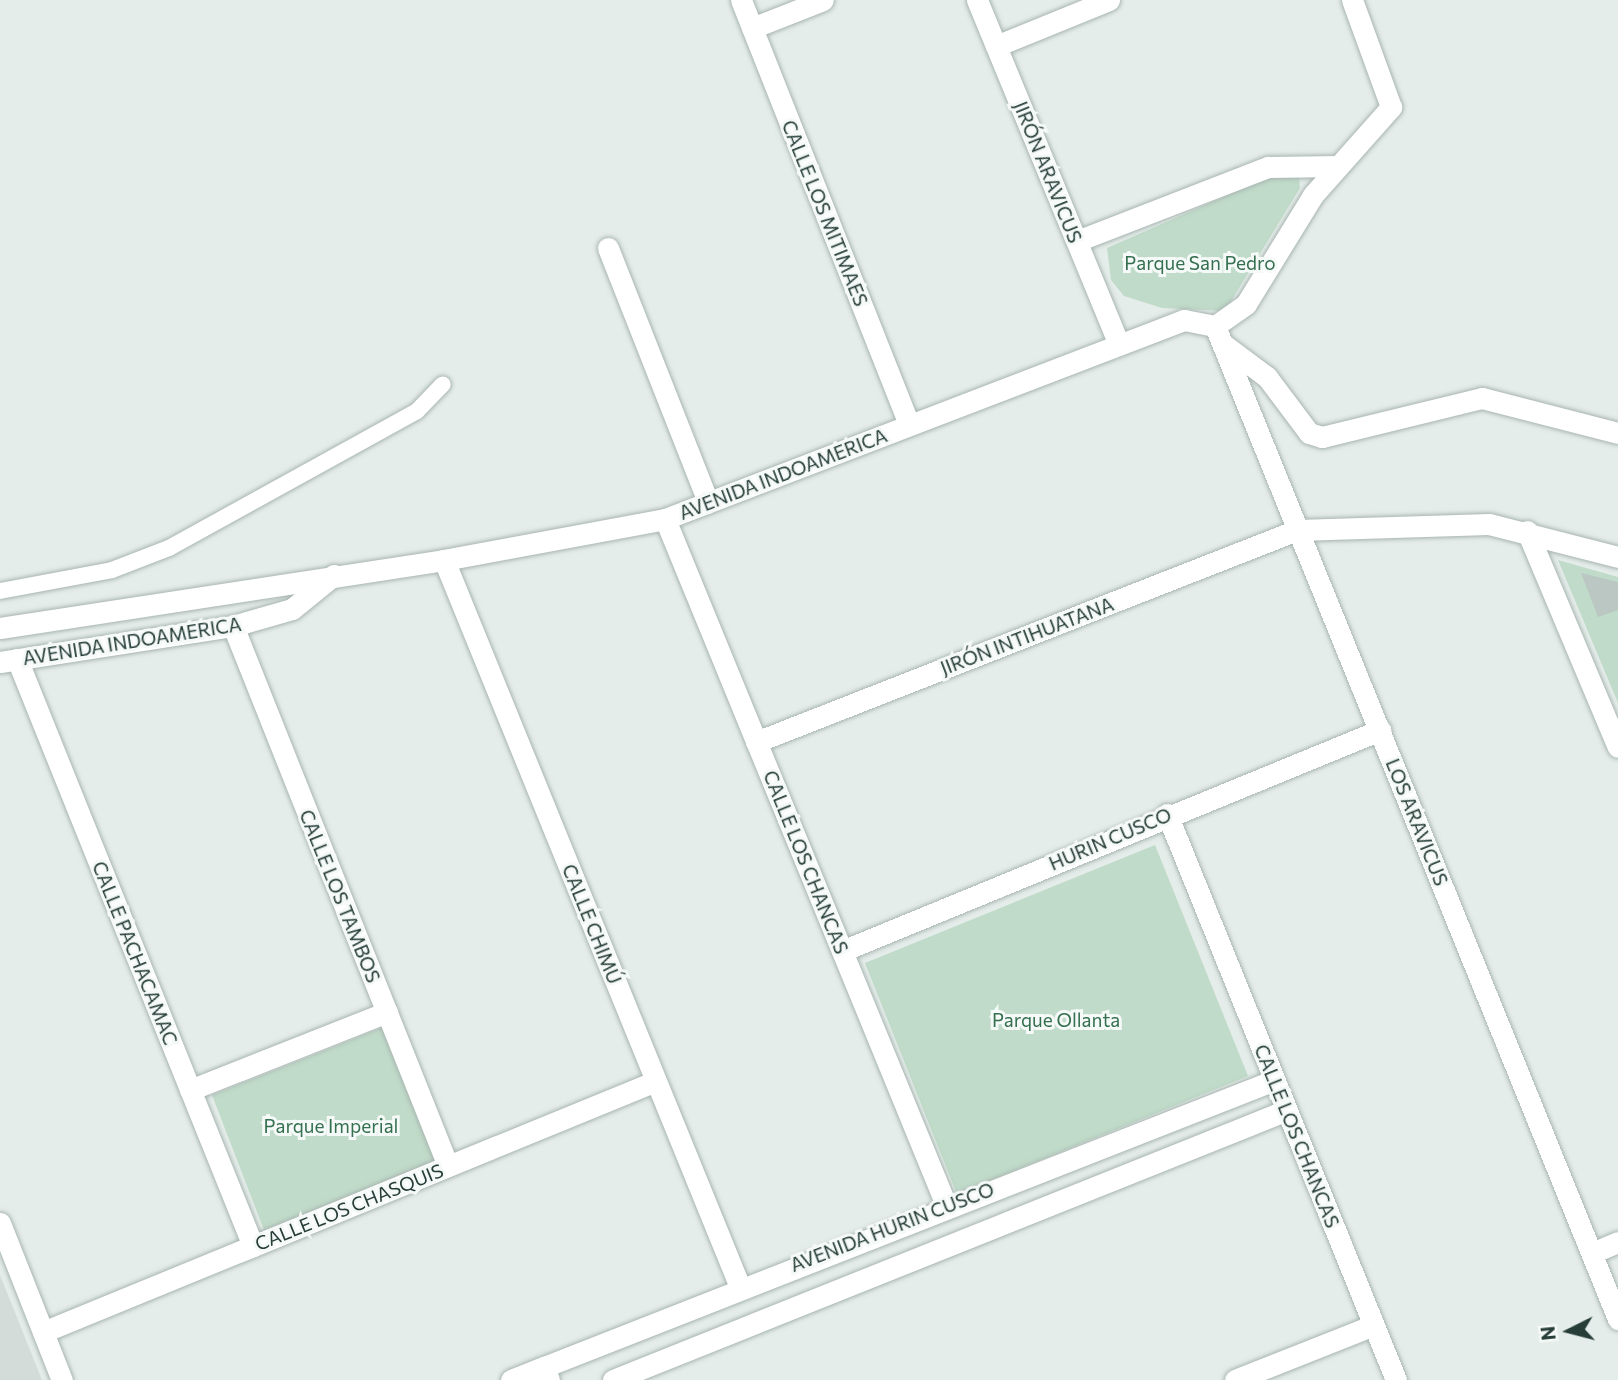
<!DOCTYPE html>
<meta charset="utf-8">
<style>
body{margin:0}
#map{position:relative;width:1618px;height:1380px;overflow:hidden;background:#e5edea;font-family:Commissioner,sans-serif}
div>[style]{position:absolute}
[style*='--x']{left:calc(var(--x)*1px);top:calc(var(--y)*1px);width:calc(var(--w)*1px);rotate:calc(var(--a)*1deg)}
.built>*{inset:0;background:#d3dcd9}
.green>*{inset:0;background:#c0dbc9}
.building>*{inset:0;background:#bac7c3}
.roads{filter:drop-shadow(0 0 2px #a8b5b1) drop-shadow(0 0 2px #a8b5b1)}
.lane>*{height:16px;margin:-8px;padding:0 8px;transform-origin:8px;border-radius:8px;background:#fff}
.street>*{height:21px;margin:-10.5px;padding:0 10.5px;transform-origin:10.5px;border-radius:10.5px;background:#fff}
.secondary>*{height:21px;margin:-10.5px;padding:0 10.5px;transform-origin:10.5px;border-radius:10.5px;background:#fff}
span{translate:-50% -50%;white-space:nowrap;text-align:center;line-height:1.15;-webkit-text-stroke:6px #f5f9f7;paint-order:stroke}
.street-label{font-size:19px;color:#263d38}
.park-label{font-size:19px;color:#346f4f}
.north{position:absolute;left:1534px;top:1296px;width:70px;height:70px;-webkit-text-stroke:5px #f5f9f7;paint-order:stroke;rotate:264deg;font-size:19px;font-weight:700;line-height:28px;text-align:center;color:#263d38}
.north::after{content:'';display:block;margin:auto;width:24px;height:32px;background:#263d38;clip-path:polygon(50% 0,100% 100%,50% 72%,0 100%)}
</style>
<div id="map">
<div class="built">
<div style="clip-path:polygon(0 1275px,42px 1380px,0 1380px)"></div>
</div>
<div class="green">
<div style="clip-path:polygon(1278px 173px,1299px 177px,1300px 188px,1225px 311px,1162px 308px,1124px 296px,1111px 280px,1107px 248px)"></div>
<div style="clip-path:polygon(1558px 560px,1618px 577px,1618px 703px)"></div>
<div style="clip-path:polygon(1155px 845px,1248px 1076px,957px 1194px,865px 963px)"></div>
<div style="clip-path:polygon(384px 1027px,437px 1161px,264px 1230px,212px 1095px)"></div>
</div>
<div class="building">
<div style="clip-path:polygon(1581px 573px,1618px 582px,1618px 610px,1598px 617px)"></div>
</div>
<div class="roads">
<div class="lane">
<div style="--x:0;--y:591;--w:114;--a:-10.6"></div>
<div style="--x:112;--y:570;--w:61;--a:-21.1"></div>
<div style="--x:169;--y:548;--w:283;--a:-28.9"></div>
<div style="--x:417;--y:411;--w:37;--a:-46"></div>
</div>
<div class="street">
<div style="--x:741;--y:0;--w:457;--a:68.4"></div>
<div style="--x:977;--y:0;--w:372;--a:67.6"></div>
<div style="--x:752;--y:28;--w:76;--a:-21.5"></div>
<div style="--x:996;--y:46;--w:122;--a:-22.2"></div>
<div style="--x:1077;--y:241;--w:205;--a:-21.2"></div>
<div style="--x:1268;--y:167;--w:70;--a:-0.8"></div>
<div style="--x:608;--y:248;--w:273;--a:68.5"></div>
<div style="--x:1215;--y:326;--w:38;--a:-35"></div>
<div style="--x:1246;--y:304;--w:128;--a:-58.4"></div>
<div style="--x:1313;--y:195;--w:118;--a:-48.4"></div>
<div style="--x:1391;--y:107;--w:114;--a:-110"></div>
<div style="--x:1224;--y:345;--w:54;--a:36.7"></div>
<div style="--x:1267;--y:377;--w:70;--a:53.1"></div>
<div style="--x:1309;--y:433;--w:14;--a:17"></div>
<div style="--x:1322;--y:437;--w:165;--a:-13.7"></div>
<div style="--x:1482;--y:398;--w:140;--a:14.4"></div>
<div style="--x:665;--y:519;--w:741;--a:67.72"></div>
<div style="--x:1527;--y:531;--w:234;--a:67.2"></div>
<div style="--x:444;--y:560;--w:785;--a:67.85"></div>
<div style="--x:233;--y:626;--w:581;--a:68.29"></div>
<div style="--x:17;--y:659;--w:633;--a:68.1"></div>
<div style="--x:0;--y:662;--w:236;--a:-8.8"></div>
<div style="--x:233;--y:626;--w:61;--a:-16.1"></div>
<div style="--x:292;--y:609;--w:54;--a:-39"></div>
<div style="--x:756;--y:742;--w:581;--a:-21.4"></div>
<div style="--x:1297;--y:530;--w:192;--a:-1.8"></div>
<div style="--x:1489;--y:524;--w:133;--a:14.3"></div>
<div style="--x:1167;--y:814;--w:611;--a:67.97"></div>
<div style="--x:842;--y:951;--w:582;--a:-22.33"></div>
<div style="--x:190;--y:1090;--w:212;--a:-21.6"></div>
<div style="--x:1592;--y:1253;--w:28;--a:-23"></div>
<div style="--x:43;--y:1332;--w:662;--a:-22.27"></div>
<div style="--x:544;--y:1367;--w:785;--a:-21.44"></div>
<div style="--x:613;--y:1380;--w:726;--a:-21.83"></div>
<div style="--x:1235;--y:1380;--w:149;--a:-21.6"></div>
</div>
<div class="secondary">
<div style="--x:0;--y:628;--w:449;--a:-8.7"></div>
<div style="--x:444;--y:560;--w:225;--a:-10.5"></div>
<div style="--x:665;--y:519;--w:556;--a:-20.98"></div>
<div style="--x:1184;--y:320;--w:32;--a:11"></div>
<div style="--x:1215;--y:326;--w:1072;--a:67.91"></div>
<div style="--x:0;--y:1223;--w:169;--a:68.5"></div>
<div style="--x:511;--y:1380;--w:35;--a:-22"></div>
<div style="--x:544;--y:1367;--w:14;--a:69"></div>
</div>
</div>
<div class="street-label">
<span style="left:1048px;top:172px;rotate:68deg">JIRÓN ARAVICUS</span>
<span style="left:825px;top:213px;rotate:68deg">CALLE LOS MITIMAES</span>
<span style="left:783px;top:474px;rotate:-21deg">AVENIDA INDOAMERICA</span>
<span style="left:1027px;top:636px;rotate:-21deg">JIRÓN INTIHUATANA</span>
<span style="left:132px;top:641px;rotate:-9deg">AVENIDA INDOAMERICA</span>
<span style="left:1417px;top:822px;rotate:68deg">LOS ARAVICUS</span>
<span style="left:1110px;top:839px;rotate:-23deg">HURIN CUSCO</span>
<span style="left:806px;top:862px;rotate:68deg">CALLE LOS CHANCAS</span>
<span style="left:340px;top:896px;rotate:68deg">CALLE LOS TAMBOS</span>
<span style="left:592px;top:924px;rotate:68deg">CALLE CHIMÚ</span>
<span style="left:135px;top:953px;rotate:68deg">CALLE PACHACAMAC</span>
<span style="left:1297px;top:1136px;rotate:68deg">CALLE LOS CHANCAS</span>
<span style="left:349px;top:1207px;rotate:-22deg">CALLE LOS CHASQUIS</span>
<span style="left:892px;top:1227px;rotate:-21deg">AVENIDA HURIN CUSCO</span>
</div>
<div class="park-label">
<span style="left:1200px;top:263px">Parque San Pedro</span>
<span style="left:1056px;top:1020px">Parque Ollanta</span>
<span style="left:331px;top:1126px">Parque Imperial</span>
</div>
<div class="north">N</div>
</div>
